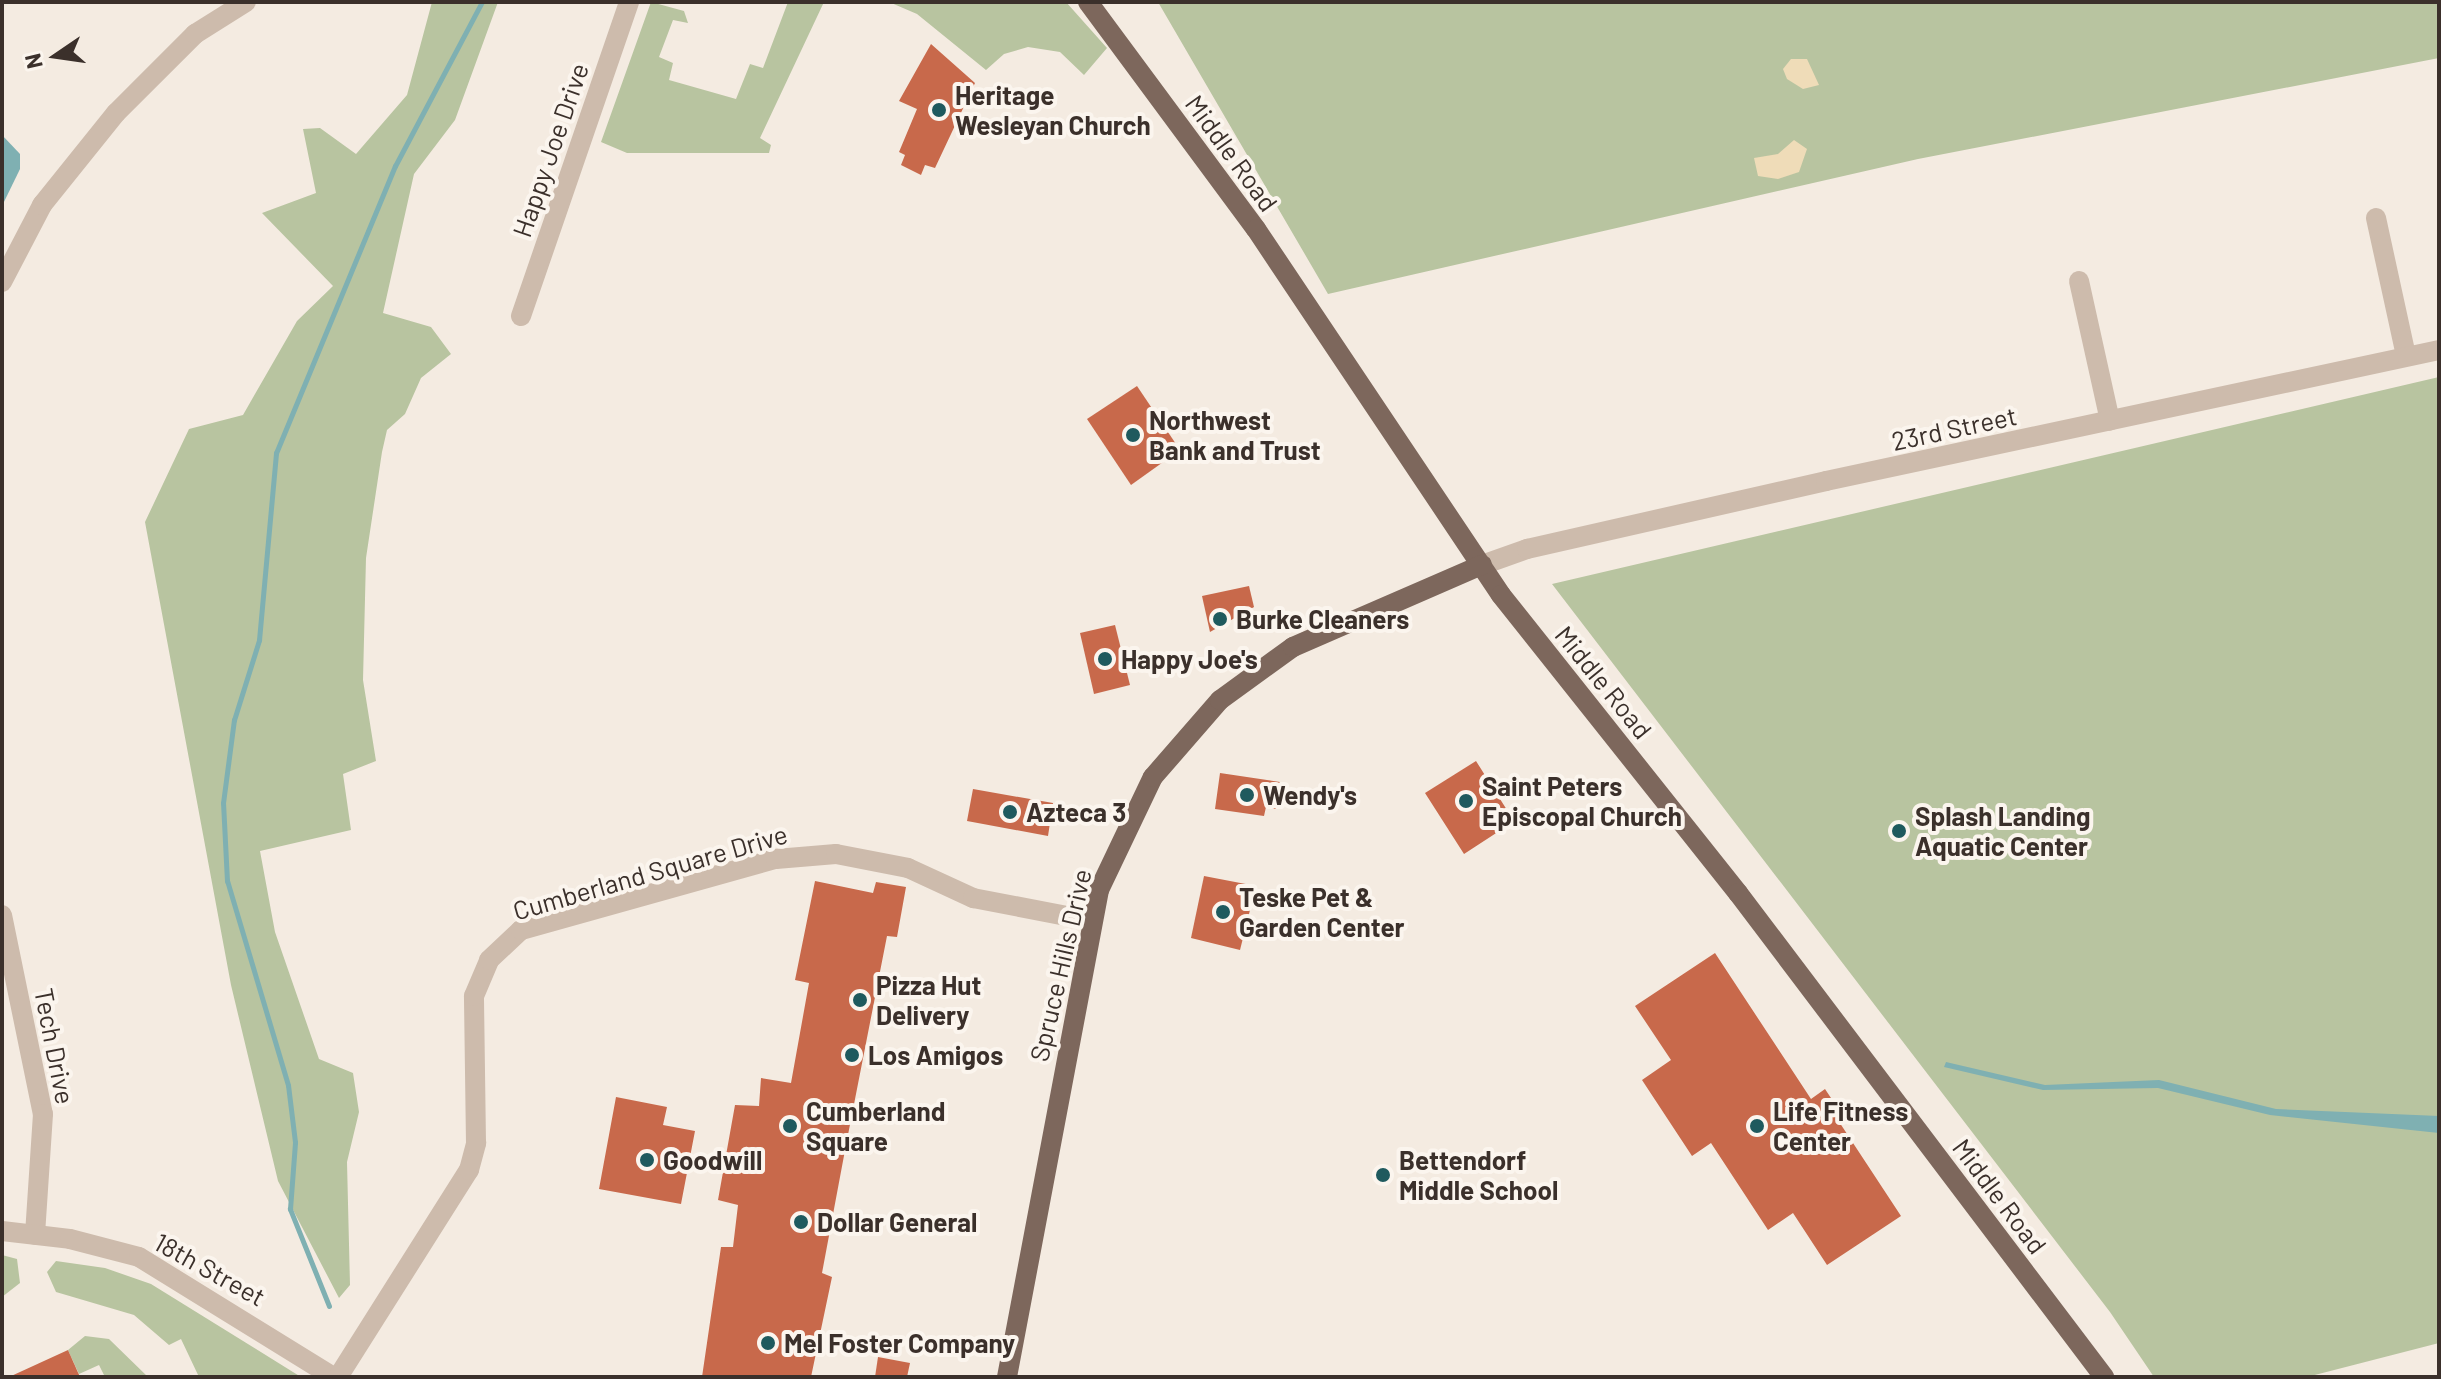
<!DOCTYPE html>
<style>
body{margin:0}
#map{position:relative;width:2441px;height:1379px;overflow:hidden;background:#f4ebe1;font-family:Barlow,sans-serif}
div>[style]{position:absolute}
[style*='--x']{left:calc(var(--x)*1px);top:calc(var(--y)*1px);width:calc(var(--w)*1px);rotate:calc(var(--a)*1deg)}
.green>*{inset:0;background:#b8c4a0}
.sand>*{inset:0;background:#efdcb8}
.water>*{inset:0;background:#7fb0b2}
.stream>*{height:5px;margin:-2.5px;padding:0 2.5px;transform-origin:2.5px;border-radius:2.5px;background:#7fb0b2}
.building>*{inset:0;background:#c8694b}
.minor>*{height:20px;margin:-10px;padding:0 10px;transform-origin:10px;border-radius:10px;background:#cdbbac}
.major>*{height:20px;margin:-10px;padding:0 10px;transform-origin:10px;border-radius:10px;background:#7d675c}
.dots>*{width:22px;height:22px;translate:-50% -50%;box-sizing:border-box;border:4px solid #fbf5ee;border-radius:50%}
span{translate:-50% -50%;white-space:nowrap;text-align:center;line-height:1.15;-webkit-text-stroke:8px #fbf5ee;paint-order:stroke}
.poi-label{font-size:26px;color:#3b302b;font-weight:700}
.left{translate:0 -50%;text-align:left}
.street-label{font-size:26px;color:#3b302b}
.frame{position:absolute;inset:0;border:4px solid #3b302b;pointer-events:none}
.north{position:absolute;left:16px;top:16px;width:80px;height:80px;-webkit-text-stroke:6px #fbf5ee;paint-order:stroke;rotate:257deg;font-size:22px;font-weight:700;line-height:32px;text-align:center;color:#3b302b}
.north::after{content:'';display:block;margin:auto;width:28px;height:36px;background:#3b302b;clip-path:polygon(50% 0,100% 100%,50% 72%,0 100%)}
</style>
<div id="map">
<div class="green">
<div style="clip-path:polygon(432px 2px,498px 2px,455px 120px,414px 174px,383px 313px,431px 327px,451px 354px,421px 378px,405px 414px,387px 430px,382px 452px,366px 558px,363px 680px,376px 761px,343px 774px,351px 830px,260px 851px,275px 932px,319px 1059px,353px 1073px,359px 1112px,347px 1162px,350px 1285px,339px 1298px,278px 1181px,231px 985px,145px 522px,189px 429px,243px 415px,297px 321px,333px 286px,262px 213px,316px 193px,303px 129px,320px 128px,356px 154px,407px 95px)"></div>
<div style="clip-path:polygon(651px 2px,684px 11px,688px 23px,673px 20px,659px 57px,673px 63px,669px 80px,736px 99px,750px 64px,763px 68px,788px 2px,824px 2px,760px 138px,771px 145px,769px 153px,627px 153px,601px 142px)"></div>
<div style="clip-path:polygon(889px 2px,1066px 2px,1107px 48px,1084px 75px,1060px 52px,1028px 47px,1004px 54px,986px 70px,917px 14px)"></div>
<div style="clip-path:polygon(1158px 2px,2439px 2px,2439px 58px,1918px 159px,1328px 294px)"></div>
<div style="clip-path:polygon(2439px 377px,2439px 1343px,2307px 1377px,2154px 1377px,2110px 1312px,1552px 584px)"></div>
<div style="clip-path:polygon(2px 1255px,17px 1259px,20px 1283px,2px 1297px)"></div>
<div style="clip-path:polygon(56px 1261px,105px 1268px,151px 1284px,301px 1377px,199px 1377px,181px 1339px,169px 1345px,134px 1315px,56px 1292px,47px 1272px)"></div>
<div style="clip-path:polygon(85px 1336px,109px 1339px,148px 1377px,105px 1377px,99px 1365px,79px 1374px,68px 1350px)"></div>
</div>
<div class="sand">
<div style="clip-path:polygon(1791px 59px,1807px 59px,1819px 85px,1803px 89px,1787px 79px,1783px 69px)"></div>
<div style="clip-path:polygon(1794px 140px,1807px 149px,1799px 172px,1778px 179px,1758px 176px,1754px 158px,1778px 154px)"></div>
</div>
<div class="water">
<div style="clip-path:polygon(2px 135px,20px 154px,20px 169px,2px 206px)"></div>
<div style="clip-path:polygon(1946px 1062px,2045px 1085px,2159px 1080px,2276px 1109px,2439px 1116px,2439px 1133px,2270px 1115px,2158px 1088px,2043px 1090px,1944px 1067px)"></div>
</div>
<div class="stream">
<div style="--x:329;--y:1306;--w:105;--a:-111.9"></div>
<div style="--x:290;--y:1209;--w:67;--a:-85.7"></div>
<div style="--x:295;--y:1142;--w:57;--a:-97"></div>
<div style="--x:288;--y:1085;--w:213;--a:-106.6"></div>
<div style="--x:227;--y:881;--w:78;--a:-92.9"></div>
<div style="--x:223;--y:803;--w:84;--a:-82.5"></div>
<div style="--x:234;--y:720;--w:84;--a:-72.6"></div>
<div style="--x:259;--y:640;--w:188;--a:-84.8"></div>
<div style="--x:276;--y:453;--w:311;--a:-67.5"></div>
<div style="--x:395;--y:166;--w:186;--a:-62.1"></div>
</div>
<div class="building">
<div style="clip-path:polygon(931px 44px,975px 83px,935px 168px,925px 165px,921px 175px,901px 165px,905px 155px,899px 152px,917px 109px,899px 101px)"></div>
<div style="clip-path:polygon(1137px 386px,1180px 450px,1131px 485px,1087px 419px)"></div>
<div style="clip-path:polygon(1249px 586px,1254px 607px,1210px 632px,1202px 596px)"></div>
<div style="clip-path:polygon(1115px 625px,1130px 685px,1094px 694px,1080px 633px)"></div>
<div style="clip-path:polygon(1476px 761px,1507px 810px,1500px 815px,1507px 826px,1464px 854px,1425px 793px)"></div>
<div style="clip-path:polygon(1220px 773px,1280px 782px,1276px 809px,1266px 807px,1264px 816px,1215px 809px)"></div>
<div style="clip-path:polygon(973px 789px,1053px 803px,1048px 836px,967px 821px)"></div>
<div style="clip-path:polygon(1204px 876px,1256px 886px,1240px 950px,1191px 938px)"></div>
<div style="clip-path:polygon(815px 881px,873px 893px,876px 882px,906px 887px,897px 937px,887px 936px,846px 1145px,822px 1273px,832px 1277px,811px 1377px,702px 1377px,721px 1247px,733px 1247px,738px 1205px,718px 1200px,735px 1105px,759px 1106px,761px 1078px,791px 1083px,809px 983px,795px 980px)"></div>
<div style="clip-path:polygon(1715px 953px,1811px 1099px,1825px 1089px,1835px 1104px,1830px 1108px,1901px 1216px,1827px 1265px,1793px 1213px,1768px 1230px,1711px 1143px,1692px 1156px,1642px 1080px,1671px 1060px,1635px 1006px)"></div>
<div style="clip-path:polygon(616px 1097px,667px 1107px,663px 1125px,695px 1131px,681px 1204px,599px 1189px)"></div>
<div style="clip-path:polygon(68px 1350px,80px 1377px,9px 1377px)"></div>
<div style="clip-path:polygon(878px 1357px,910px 1363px,907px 1377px,875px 1377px)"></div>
</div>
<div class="minor">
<div style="--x:2376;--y:218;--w:141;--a:77.7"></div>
<div style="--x:2079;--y:281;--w:143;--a:77.5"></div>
<div style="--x:2;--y:282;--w:87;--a:-62.5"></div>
<div style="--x:42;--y:205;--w:118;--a:-51.2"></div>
<div style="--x:116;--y:113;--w:112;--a:-45"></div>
<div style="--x:195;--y:34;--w:60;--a:-32.1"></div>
<div style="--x:521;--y:316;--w:332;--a:-71"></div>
<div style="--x:1482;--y:565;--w:48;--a:-19.6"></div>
<div style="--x:1527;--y:549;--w:307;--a:-12.8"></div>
<div style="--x:1826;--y:481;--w:627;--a:-12.06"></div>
<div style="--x:2;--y:915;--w:203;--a:78.4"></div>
<div style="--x:43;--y:1114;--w:121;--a:93.8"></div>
<div style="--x:2;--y:1231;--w:68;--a:6.7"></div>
<div style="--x:70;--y:1239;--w:71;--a:14.6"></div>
<div style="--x:139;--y:1257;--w:228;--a:31.7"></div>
<div style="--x:338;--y:1377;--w:245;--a:-57.7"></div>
<div style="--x:469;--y:1170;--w:28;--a:-75"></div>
<div style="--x:476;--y:1143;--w:147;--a:-90.8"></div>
<div style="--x:474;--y:996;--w:39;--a:-67"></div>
<div style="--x:489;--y:960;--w:44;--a:-43.2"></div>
<div style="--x:521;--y:930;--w:265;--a:-15.6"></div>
<div style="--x:776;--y:859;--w:60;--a:-4.8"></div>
<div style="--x:836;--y:854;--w:73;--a:11"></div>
<div style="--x:908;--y:868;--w:72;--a:24.8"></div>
<div style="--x:973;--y:898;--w:121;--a:10.9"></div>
</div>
<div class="major">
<div style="--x:1088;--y:2;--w:282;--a:53.5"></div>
<div style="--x:1256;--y:229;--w:440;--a:56.2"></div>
<div style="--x:1501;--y:595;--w:381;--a:51.5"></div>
<div style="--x:1738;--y:893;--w:607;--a:52.9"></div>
<div style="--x:1007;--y:1377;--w:496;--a:-79.3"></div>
<div style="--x:1099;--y:890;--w:125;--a:-64.5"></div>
<div style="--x:1153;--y:777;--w:102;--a:-49"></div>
<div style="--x:1220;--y:700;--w:90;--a:-36"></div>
<div style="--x:1293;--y:647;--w:206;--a:-23.5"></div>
</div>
<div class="dots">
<div style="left:939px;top:110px;background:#1f5a5e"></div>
<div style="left:1133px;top:435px;background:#1f5a5e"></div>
<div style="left:1220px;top:619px;background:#1f5a5e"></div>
<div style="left:1105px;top:659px;background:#1f5a5e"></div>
<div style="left:1247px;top:795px;background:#1f5a5e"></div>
<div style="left:1466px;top:801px;background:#1f5a5e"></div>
<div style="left:1010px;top:812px;background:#1f5a5e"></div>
<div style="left:1899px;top:831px;background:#1f5a5e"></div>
<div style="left:1223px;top:912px;background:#1f5a5e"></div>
<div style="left:860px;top:1000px;background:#1f5a5e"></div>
<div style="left:852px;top:1055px;background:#1f5a5e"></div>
<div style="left:790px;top:1126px;background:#1f5a5e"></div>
<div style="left:1757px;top:1126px;background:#1f5a5e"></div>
<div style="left:647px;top:1160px;background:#1f5a5e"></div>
<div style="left:1383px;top:1175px;background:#1f5a5e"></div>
<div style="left:801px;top:1222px;background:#1f5a5e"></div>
<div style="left:768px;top:1343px;background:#1f5a5e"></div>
</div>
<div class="poi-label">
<span class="left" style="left:955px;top:110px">Heritage<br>Wesleyan Church</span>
<span class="left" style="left:1149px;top:435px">Northwest<br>Bank and Trust</span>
<span class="left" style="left:1236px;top:619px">Burke Cleaners</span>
<span class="left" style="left:1121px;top:659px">Happy Joe's</span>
<span class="left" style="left:1482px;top:801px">Saint Peters<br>Episcopal Church</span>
<span class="left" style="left:1263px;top:795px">Wendy's</span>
<span class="left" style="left:1026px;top:812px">Azteca 3</span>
<span class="left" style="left:1915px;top:831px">Splash Landing<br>Aquatic Center</span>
<span class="left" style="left:1239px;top:912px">Teske Pet &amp;<br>Garden Center</span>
<span class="left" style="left:876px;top:1000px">Pizza Hut<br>Delivery</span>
<span class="left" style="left:868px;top:1055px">Los Amigos</span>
<span class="left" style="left:806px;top:1126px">Cumberland<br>Square</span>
<span class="left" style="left:1773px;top:1126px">Life Fitness<br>Center</span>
<span class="left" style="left:663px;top:1160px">Goodwill</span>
<span class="left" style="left:1399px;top:1175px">Bettendorf<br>Middle School</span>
<span class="left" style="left:817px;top:1222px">Dollar General</span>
<span class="left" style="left:784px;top:1343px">Mel Foster Company</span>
</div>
<div class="street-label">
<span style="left:550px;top:150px;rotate:-71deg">Happy Joe Drive</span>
<span style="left:1232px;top:153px;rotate:54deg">Middle Road</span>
<span style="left:1954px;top:428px;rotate:-12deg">23rd Street</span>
<span style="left:1604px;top:682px;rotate:51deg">Middle Road</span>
<span style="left:650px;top:872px;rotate:-16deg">Cumberland Square Drive</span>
<span style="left:1060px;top:965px;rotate:-77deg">Spruce Hills Drive</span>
<span style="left:55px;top:1046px;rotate:79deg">Tech Drive</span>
<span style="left:2000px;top:1196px;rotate:53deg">Middle Road</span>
<span style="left:210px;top:1269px;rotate:29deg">18th Street</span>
</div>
<div class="frame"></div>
<div class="north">N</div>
</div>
